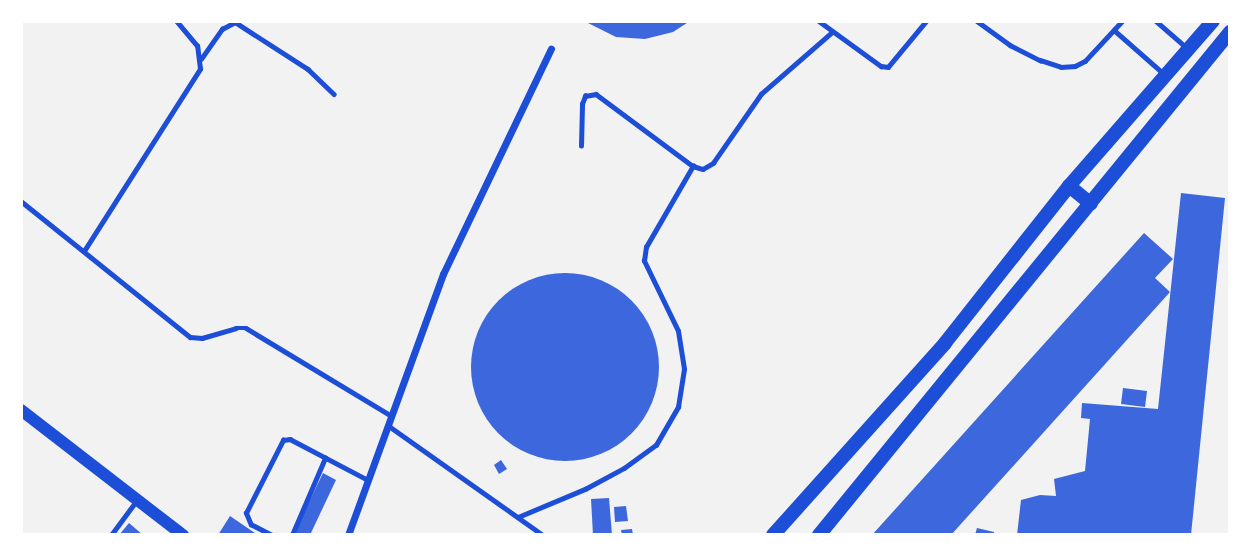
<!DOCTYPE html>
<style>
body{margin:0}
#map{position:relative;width:1251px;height:556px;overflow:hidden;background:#f2f2f2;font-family:Overpass,sans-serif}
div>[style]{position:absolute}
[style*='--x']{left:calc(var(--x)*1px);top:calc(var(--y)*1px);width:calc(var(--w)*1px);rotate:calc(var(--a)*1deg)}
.building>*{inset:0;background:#3d67dc}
.round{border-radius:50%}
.service>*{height:4.5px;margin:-2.25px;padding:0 2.25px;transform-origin:2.25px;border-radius:2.25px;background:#1d4ed8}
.minor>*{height:7px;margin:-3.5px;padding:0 3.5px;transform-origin:3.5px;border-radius:3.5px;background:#1d4ed8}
.tertiary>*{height:12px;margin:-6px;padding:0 6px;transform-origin:6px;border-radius:6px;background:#1d4ed8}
.secondary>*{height:14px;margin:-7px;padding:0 7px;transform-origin:7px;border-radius:7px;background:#1d4ed8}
span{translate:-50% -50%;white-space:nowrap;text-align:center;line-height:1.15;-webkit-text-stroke:7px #fff;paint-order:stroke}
.frame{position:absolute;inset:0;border:23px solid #fff;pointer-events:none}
</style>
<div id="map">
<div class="building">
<div style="clip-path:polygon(584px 21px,690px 21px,673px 32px,645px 39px,616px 37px)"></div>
<div style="clip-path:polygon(1181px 193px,1225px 198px,1191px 535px,1017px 535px,1021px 500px,1040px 495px,1056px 496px,1054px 479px,1085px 471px,1090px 419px,1081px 418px,1082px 403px,1158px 409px)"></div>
<div style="clip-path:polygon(1144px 233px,1173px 259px,1155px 278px,1170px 292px,951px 535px,872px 535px)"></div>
<div class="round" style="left:471px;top:273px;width:188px;height:188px"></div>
<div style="clip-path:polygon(1123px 388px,1147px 391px,1145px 407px,1121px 404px)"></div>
<div style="clip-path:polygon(501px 460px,507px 469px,499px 474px,494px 465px)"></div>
<div style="clip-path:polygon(323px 473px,336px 480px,310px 535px,293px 535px)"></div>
<div style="clip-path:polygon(609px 498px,612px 535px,593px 535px,591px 499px)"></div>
<div style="clip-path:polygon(626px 506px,628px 521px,615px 522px,614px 507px)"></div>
<div style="clip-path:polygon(230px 516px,258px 535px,218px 535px)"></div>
<div style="clip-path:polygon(129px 523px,143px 535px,119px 535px)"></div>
<div style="clip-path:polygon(977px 528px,994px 532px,994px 535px,975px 535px)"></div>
<div style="clip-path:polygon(632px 529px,633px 535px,622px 535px,621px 530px)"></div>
</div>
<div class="service">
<div style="--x:819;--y:21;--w:77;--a:36"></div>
<div style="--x:881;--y:66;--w:7;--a:8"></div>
<div style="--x:888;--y:67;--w:60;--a:-50.4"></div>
<div style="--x:977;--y:21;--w:41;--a:36"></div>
<div style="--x:1010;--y:45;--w:34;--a:27"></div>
<div style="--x:1040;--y:60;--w:22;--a:18"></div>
<div style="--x:1061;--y:67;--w:14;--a:-4"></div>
<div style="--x:1075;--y:66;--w:11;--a:-27"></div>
<div style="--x:1085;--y:61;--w:54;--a:-47.2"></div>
<div style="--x:1156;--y:21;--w:41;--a:41.1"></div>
<div style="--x:1114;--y:30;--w:65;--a:41.3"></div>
<div style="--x:201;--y:59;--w:37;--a:-55"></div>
<div style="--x:222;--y:29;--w:15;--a:-28"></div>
<div style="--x:235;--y:22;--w:87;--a:32.8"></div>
<div style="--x:308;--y:69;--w:36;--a:44"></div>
<div style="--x:581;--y:146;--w:42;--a:-88.6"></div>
<div style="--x:582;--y:104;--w:9;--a:-69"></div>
<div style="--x:585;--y:96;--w:11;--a:-10"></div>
<div style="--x:596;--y:94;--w:121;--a:36.6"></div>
<div style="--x:693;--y:166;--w:10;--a:17"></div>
<div style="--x:703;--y:169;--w:12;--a:-31"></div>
<div style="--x:713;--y:163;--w:84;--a:-55.2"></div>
<div style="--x:761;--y:94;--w:94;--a:-41.1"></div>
<div style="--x:21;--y:201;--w:217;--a:38.8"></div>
<div style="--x:190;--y:337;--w:12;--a:5"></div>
<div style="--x:202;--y:338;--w:35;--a:-16"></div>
<div style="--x:236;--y:328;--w:10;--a:0"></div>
<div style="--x:246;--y:328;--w:170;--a:31.1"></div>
<div style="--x:84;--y:251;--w:216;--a:-57.5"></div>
<div style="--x:200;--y:69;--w:23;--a:-97"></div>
<div style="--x:197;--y:46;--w:33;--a:-130"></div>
<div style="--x:389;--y:426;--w:189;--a:35.3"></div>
<div style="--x:518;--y:517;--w:73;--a:-22.7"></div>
<div style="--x:585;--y:489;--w:44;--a:-28.3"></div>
<div style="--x:624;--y:468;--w:39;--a:-36"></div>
<div style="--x:656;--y:445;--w:44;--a:-59.9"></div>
<div style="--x:678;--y:407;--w:38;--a:-81"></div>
<div style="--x:684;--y:369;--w:38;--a:-99"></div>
<div style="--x:678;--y:331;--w:78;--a:-115.9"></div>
<div style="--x:644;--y:261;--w:14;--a:-82"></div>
<div style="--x:646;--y:247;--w:94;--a:-59.9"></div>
<div style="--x:111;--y:535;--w:44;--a:-53.4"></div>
<div style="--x:271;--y:535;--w:22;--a:-153"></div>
<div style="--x:251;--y:525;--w:13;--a:-113"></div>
<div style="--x:246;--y:513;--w:82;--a:-63.1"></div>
<div style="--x:283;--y:440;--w:7;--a:-8"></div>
<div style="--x:290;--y:439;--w:88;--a:27.7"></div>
<div style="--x:292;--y:535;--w:84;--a:-66.8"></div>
</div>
<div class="minor">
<div style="--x:348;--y:535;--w:278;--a:-70"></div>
<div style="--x:443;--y:274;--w:250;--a:-64.4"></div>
</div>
<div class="tertiary">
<div style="--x:21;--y:410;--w:205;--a:37.7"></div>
</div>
<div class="secondary">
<div style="--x:1069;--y:186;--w:28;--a:39"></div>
<div style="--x:773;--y:535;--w:258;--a:-48.1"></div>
<div style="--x:945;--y:343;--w:200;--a:-51.7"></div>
<div style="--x:1069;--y:186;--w:219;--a:-48.9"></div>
<div style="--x:819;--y:535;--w:650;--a:-50.75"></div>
</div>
<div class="frame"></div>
</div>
